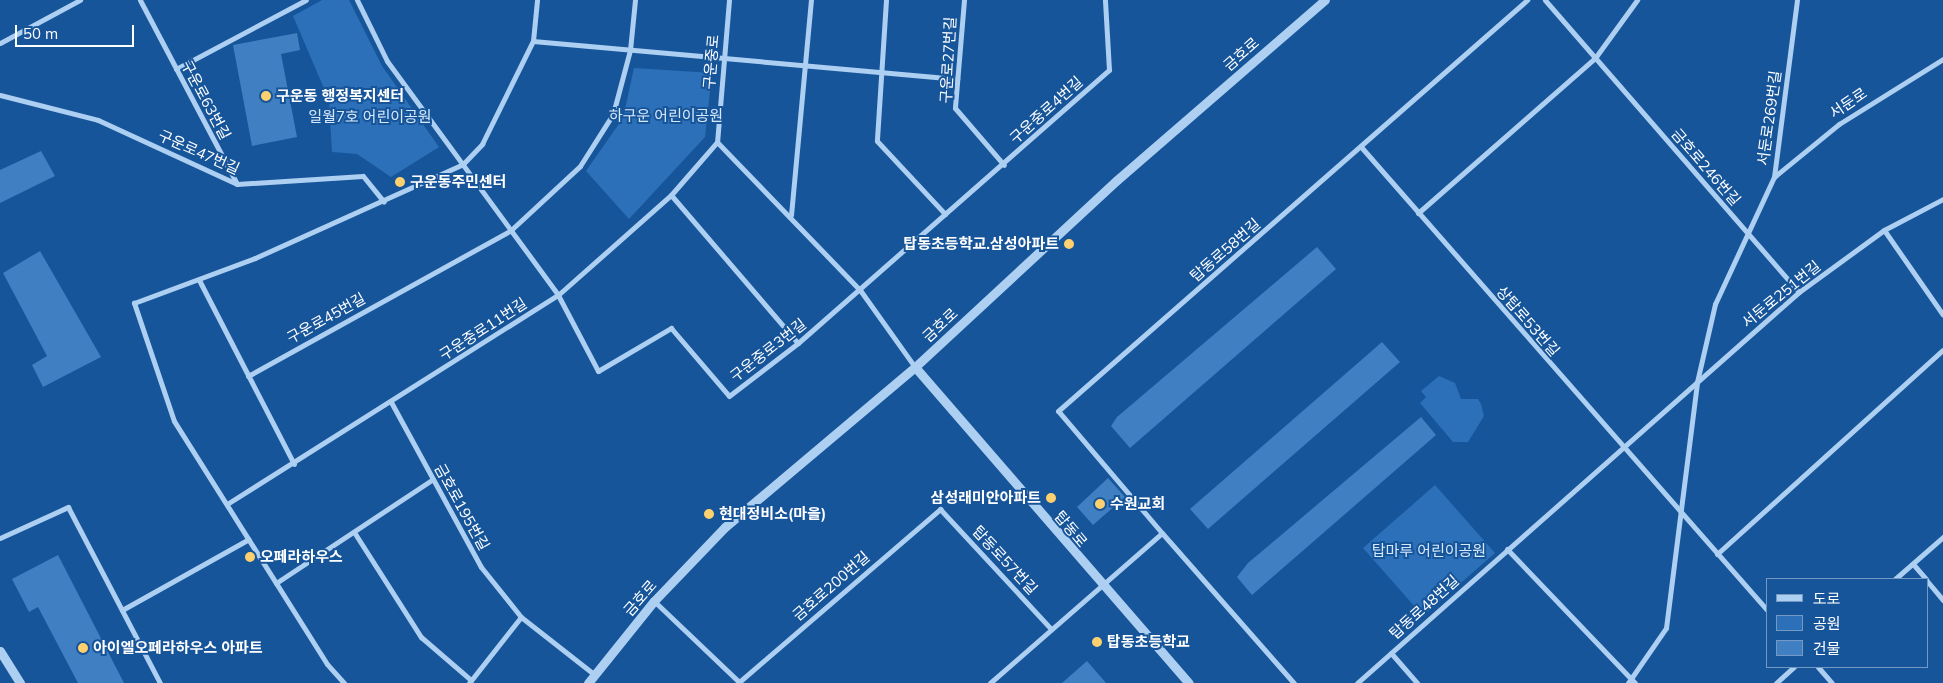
<!DOCTYPE html>
<meta charset="utf-8">
<style>
body{margin:0}
#map{position:relative;width:1943px;height:683px;overflow:hidden;background:#17559a;font-family:Mulish,"Noto Sans KR",sans-serif}
div>[style]{position:absolute}
[style*='--x']{left:calc(var(--x)*1px);top:calc(var(--y)*1px);width:calc(var(--w)*1px);rotate:calc(var(--a)*1deg)}
.green>*{inset:0;background:#2b70b8}
.building>*{inset:0;background:#407fc1}
.pedestrian>*{height:4.5px;margin:-2.25px;padding:0 2.25px;transform-origin:2.25px;border-radius:2.25px;background:#adcff2}
.minor>*{height:5px;margin:-2.5px;padding:0 2.5px;transform-origin:2.5px;border-radius:2.5px;background:#adcff2}
.tertiary>*{height:9px;margin:-4.5px;padding:0 4.5px;transform-origin:4.5px;border-radius:4.5px;background:#adcff2}
.dots>*{width:14px;height:14px;translate:-50% -50%;box-sizing:border-box;border:2px solid #17559a;border-radius:50%}
span{translate:-50% -50%;white-space:nowrap;text-align:center;line-height:1.15;-webkit-text-stroke:4px #17559a;paint-order:stroke}
.street-label{font-size:15px;color:#fff}
.poi-label{font-size:15px;color:#fff;font-weight:700}
.left{translate:0 -50%;text-align:left}
.right{translate:-100% -50%;text-align:right}
.park-label{font-size:15px;color:#d5e8fc}
.legend{position:absolute;left:1766px;top:578px;width:162px;height:90px;box-sizing:border-box;background:#17559a;border:1px solid #7499c2;margin:0;padding:6px 9px;list-style:none;font-size:15px;color:#fff}
.legend li{display:flex;align-items:center;gap:10px;height:25px}
.legend b{width:25px;border:1px solid #7499c2}
.scale{position:absolute;left:15px;top:25px;width:119px;height:22px;box-sizing:border-box;border:2px solid #fff;border-top:0;padding-left:6px;font-size:15px;line-height:18px;white-space:nowrap;color:#fff;-webkit-text-stroke:4px #17559a;paint-order:stroke}
</style>
<div id="map">
<div class="green">
<div style="clip-path:polygon(322px 0,349px 0,382px 66px,439px 147px,391px 177px,357px 154px,332px 152px,329px 100px,293px 16px)"></div>
<div style="clip-path:polygon(634px 68px,712px 73px,705px 137px,629px 219px,586px 171px,623px 118px)"></div>
<div style="clip-path:polygon(1439px 376px,1455px 383px,1461px 399px,1478px 399px,1481px 404px,1484px 416px,1468px 442px,1453px 442px,1420px 403px,1426px 397px,1421px 391px)"></div>
<div style="clip-path:polygon(1435px 485px,1495px 553px,1423px 616px,1363px 548px)"></div>
</div>
<div class="building">
<div style="clip-path:polygon(297px 33px,300px 50px,281px 54px,297px 137px,252px 146px,233px 45px)"></div>
<div style="clip-path:polygon(41px 151px,55px 176px,0 203px,0 170px)"></div>
<div style="clip-path:polygon(1317px 247px,1336px 269px,1130px 448px,1111px 426px,1117px 417px)"></div>
<div style="clip-path:polygon(40px 251px,101px 357px,43px 387px,32px 365px,47px 356px,3px 273px)"></div>
<div style="clip-path:polygon(1382px 342px,1400px 362px,1208px 529px,1190px 509px)"></div>
<div style="clip-path:polygon(1421px 417px,1436px 435px,1252px 595px,1237px 577px,1248px 563px)"></div>
<div style="clip-path:polygon(1108px 478px,1125px 497px,1093px 525px,1077px 507px)"></div>
<div style="clip-path:polygon(58px 555px,124px 683px,78px 683px,38px 607px,29px 612px,12px 579px)"></div>
<div style="clip-path:polygon(1087px 661px,1106px 683px,1062px 683px)"></div>
</div>
<div class="pedestrian">
<div style="--x:533;--y:41;--w:426;--a:5.1"></div>
</div>
<div class="minor">
<div style="--x:140;--y:0;--w:208;--a:62.2"></div>
<div style="--x:357;--y:0;--w:68;--a:63.8"></div>
<div style="--x:387;--y:61;--w:290;--a:53.8"></div>
<div style="--x:558;--y:295;--w:86;--a:62.2"></div>
<div style="--x:598;--y:371;--w:85;--a:-30.5"></div>
<div style="--x:671;--y:328;--w:89;--a:49.5"></div>
<div style="--x:729;--y:396;--w:87;--a:-37.5"></div>
<div style="--x:798;--y:343;--w:414;--a:-41.3"></div>
<div style="--x:1109;--y:70;--w:70;--a:-93.3"></div>
<div style="--x:729;--y:0;--w:143;--a:94.8"></div>
<div style="--x:717;--y:142;--w:206;--a:46"></div>
<div style="--x:860;--y:290;--w:95;--a:54.5"></div>
<div style="--x:886;--y:0;--w:141;--a:93.7"></div>
<div style="--x:877;--y:141;--w:100;--a:47"></div>
<div style="--x:964;--y:0;--w:108;--a:94.8"></div>
<div style="--x:955;--y:108;--w:75;--a:49.3"></div>
<div style="--x:1545;--y:0;--w:387;--a:49"></div>
<div style="--x:0;--y:43;--w:91;--a:-28.3"></div>
<div style="--x:176;--y:69;--w:147;--a:-28"></div>
<div style="--x:0;--y:95;--w:101;--a:14.3"></div>
<div style="--x:98;--y:120;--w:153;--a:24.7"></div>
<div style="--x:237;--y:184;--w:126;--a:-3.6"></div>
<div style="--x:363;--y:176;--w:33;--a:51"></div>
<div style="--x:1362;--y:148;--w:614;--a:48.76"></div>
<div style="--x:1774;--y:177;--w:84;--a:-39.2"></div>
<div style="--x:1839;--y:124;--w:123;--a:-32"></div>
<div style="--x:671;--y:195;--w:195;--a:49.4"></div>
<div style="--x:1418;--y:213;--w:235;--a:-41.2"></div>
<div style="--x:1595;--y:58;--w:72;--a:-54.1"></div>
<div style="--x:791;--y:215;--w:216;--a:-84.7"></div>
<div style="--x:1884;--y:230;--w:103;--a:55.2"></div>
<div style="--x:199;--y:280;--w:207;--a:62.7"></div>
<div style="--x:248;--y:376;--w:301;--a:-29"></div>
<div style="--x:511;--y:230;--w:94;--a:-42.8"></div>
<div style="--x:580;--y:166;--w:62;--a:-57.6"></div>
<div style="--x:613;--y:114;--w:66;--a:-75.1"></div>
<div style="--x:630;--y:50;--w:50;--a:-84.3"></div>
<div style="--x:391;--y:402;--w:188;--a:61.4"></div>
<div style="--x:481;--y:567;--w:64;--a:51.3"></div>
<div style="--x:521;--y:617;--w:94;--a:38.1"></div>
<div style="--x:227;--y:504;--w:391;--a:-32.3"></div>
<div style="--x:558;--y:295;--w:151;--a:-41.5"></div>
<div style="--x:671;--y:195;--w:70;--a:-49"></div>
<div style="--x:354;--y:532;--w:125;--a:57.5"></div>
<div style="--x:421;--y:637;--w:66;--a:40.7"></div>
<div style="--x:1162;--y:533;--w:200;--a:48.7"></div>
<div style="--x:0;--y:538;--w:75;--a:-24.5"></div>
<div style="--x:68;--y:507;--w:199;--a:62.4"></div>
<div style="--x:1507;--y:549;--w:185;--a:46.3"></div>
<div style="--x:1717;--y:554;--w:304;--a:-42.1"></div>
<div style="--x:1913;--y:564;--w:20;--a:49"></div>
<div style="--x:1895;--y:579;--w:64;--a:-41.2"></div>
<div style="--x:1927;--y:581;--w:25;--a:50"></div>
<div style="--x:276;--y:583;--w:188;--a:-33.5"></div>
<div style="--x:654;--y:601;--w:119;--a:43.6"></div>
<div style="--x:122;--y:610;--w:145;--a:-29.2"></div>
<div style="--x:1391;--y:653;--w:40;--a:49"></div>
<div style="--x:1818;--y:667;--w:21;--a:49"></div>
<div style="--x:344;--y:683;--w:25;--a:-132"></div>
<div style="--x:327;--y:664;--w:287;--a:-122.2"></div>
<div style="--x:174;--y:421;--w:125;--a:-108.7"></div>
<div style="--x:134;--y:303;--w:129;--a:-20.4"></div>
<div style="--x:255;--y:258;--w:228;--a:-24.3"></div>
<div style="--x:463;--y:164;--w:28;--a:-46"></div>
<div style="--x:482;--y:144;--w:115;--a:-63.7"></div>
<div style="--x:533;--y:41;--w:41;--a:-84.4"></div>
<div style="--x:469;--y:683;--w:84;--a:-51.8"></div>
<div style="--x:738;--y:683;--w:267;--a:-40.7"></div>
<div style="--x:940;--y:509;--w:163;--a:47.2"></div>
<div style="--x:990;--y:683;--w:228;--a:-41.1"></div>
<div style="--x:1162;--y:533;--w:160;--a:-130.4"></div>
<div style="--x:1058;--y:411;--w:624;--a:-41.23"></div>
<div style="--x:1357;--y:683;--w:590;--a:-41.5"></div>
<div style="--x:1799;--y:292;--w:105;--a:-36.1"></div>
<div style="--x:1884;--y:230;--w:67;--a:-27.7"></div>
<div style="--x:1628;--y:683;--w:67;--a:-55.4"></div>
<div style="--x:1666;--y:628;--w:248;--a:-82.8"></div>
<div style="--x:1697;--y:382;--w:80;--a:-77"></div>
<div style="--x:1715;--y:304;--w:140;--a:-65.1"></div>
<div style="--x:1774;--y:177;--w:178;--a:-82.6"></div>
<div style="--x:1776;--y:683;--w:24;--a:-42"></div>
</div>
<div class="tertiary">
<div style="--x:915;--y:367;--w:418;--a:49.1"></div>
<div style="--x:0;--y:651;--w:38;--a:58"></div>
<div style="--x:588;--y:683;--w:105;--a:-51.2"></div>
<div style="--x:654;--y:601;--w:103;--a:-46.2"></div>
<div style="--x:725;--y:527;--w:248;--a:-40.1"></div>
<div style="--x:915;--y:367;--w:275;--a:-42.8"></div>
<div style="--x:1117;--y:180;--w:275;--a:-40.9"></div>
</div>
<div class="dots">
<div style="left:266px;top:96px;background:#ffd06e"></div>
<div style="left:400px;top:182px;background:#ffd06e"></div>
<div style="left:1069px;top:244px;background:#ffd06e"></div>
<div style="left:1051px;top:498px;background:#ffd06e"></div>
<div style="left:1100px;top:504px;background:#ffd06e"></div>
<div style="left:709px;top:514px;background:#ffd06e"></div>
<div style="left:250px;top:557px;background:#ffd06e"></div>
<div style="left:1097px;top:642px;background:#ffd06e"></div>
<div style="left:83px;top:648px;background:#ffd06e"></div>
</div>
<div class="street-label">
<span style="left:1241px;top:54px;rotate:-41deg">금호로</span>
<span style="left:948px;top:60px;rotate:-87deg">구운로27번길</span>
<span style="left:711px;top:62px;rotate:-85deg">구운중로</span>
<span style="left:206px;top:100px;rotate:62deg">구운로63번길</span>
<span style="left:1848px;top:103px;rotate:-34deg">서둔로</span>
<span style="left:1046px;top:110px;rotate:-42deg">구운중로4번길</span>
<span style="left:1769px;top:118px;rotate:-82deg">서둔로269번길</span>
<span style="left:199px;top:152px;rotate:24deg">구운로47번길</span>
<span style="left:1706px;top:167px;rotate:49deg">금호로246번길</span>
<span style="left:1225px;top:250px;rotate:-41deg">탑동로58번길</span>
<span style="left:1781px;top:294px;rotate:-39deg">서둔로251번길</span>
<span style="left:326px;top:318px;rotate:-29deg">구운로45번길</span>
<span style="left:1528px;top:321px;rotate:49deg">상탑로53번길</span>
<span style="left:940px;top:325px;rotate:-43deg">금호로</span>
<span style="left:483px;top:329px;rotate:-33deg">구운중로11번길</span>
<span style="left:768px;top:350px;rotate:-38deg">구운중로3번길</span>
<span style="left:462px;top:507px;rotate:61deg">금호로195번길</span>
<span style="left:1071px;top:529px;rotate:50deg">탑동로</span>
<span style="left:1005px;top:560px;rotate:47deg">탑동로57번길</span>
<span style="left:831px;top:586px;rotate:-41deg">금호로200번길</span>
<span style="left:640px;top:598px;rotate:-49deg">금호로</span>
<span style="left:1424px;top:607px;rotate:-42deg">탑동로48번길</span>
</div>
<div class="poi-label">
<span class="left" style="left:276px;top:96px">구운동 행정복지센터</span>
<span class="left" style="left:410px;top:182px">구운동주민센터</span>
<span class="right" style="left:1059px;top:244px">탑동초등학교.삼성아파트</span>
<span class="right" style="left:1041px;top:498px">삼성래미안아파트</span>
<span class="left" style="left:1110px;top:504px">수원교회</span>
<span class="left" style="left:719px;top:514px">현대정비소(마을)</span>
<span class="left" style="left:260px;top:557px">오페라하우스</span>
<span class="left" style="left:1107px;top:642px">탑동초등학교</span>
<span class="left" style="left:93px;top:648px">아이엘오페라하우스 아파트</span>
</div>
<div class="park-label">
<span style="left:666px;top:116px">하구운 어린이공원</span>
<span style="left:370px;top:117px">일월7호 어린이공원</span>
<span style="left:1429px;top:551px">탑마루 어린이공원</span>
</div>
<ul class="legend">
<li><b style="height:6px;background:#adcff2"></b>도로</li>
<li><b style="height:14px;background:#2b70b8"></b>공원</li>
<li><b style="height:14px;background:#407fc1"></b>건물</li>
</ul>
<div class="scale">50 m</div>
</div>
